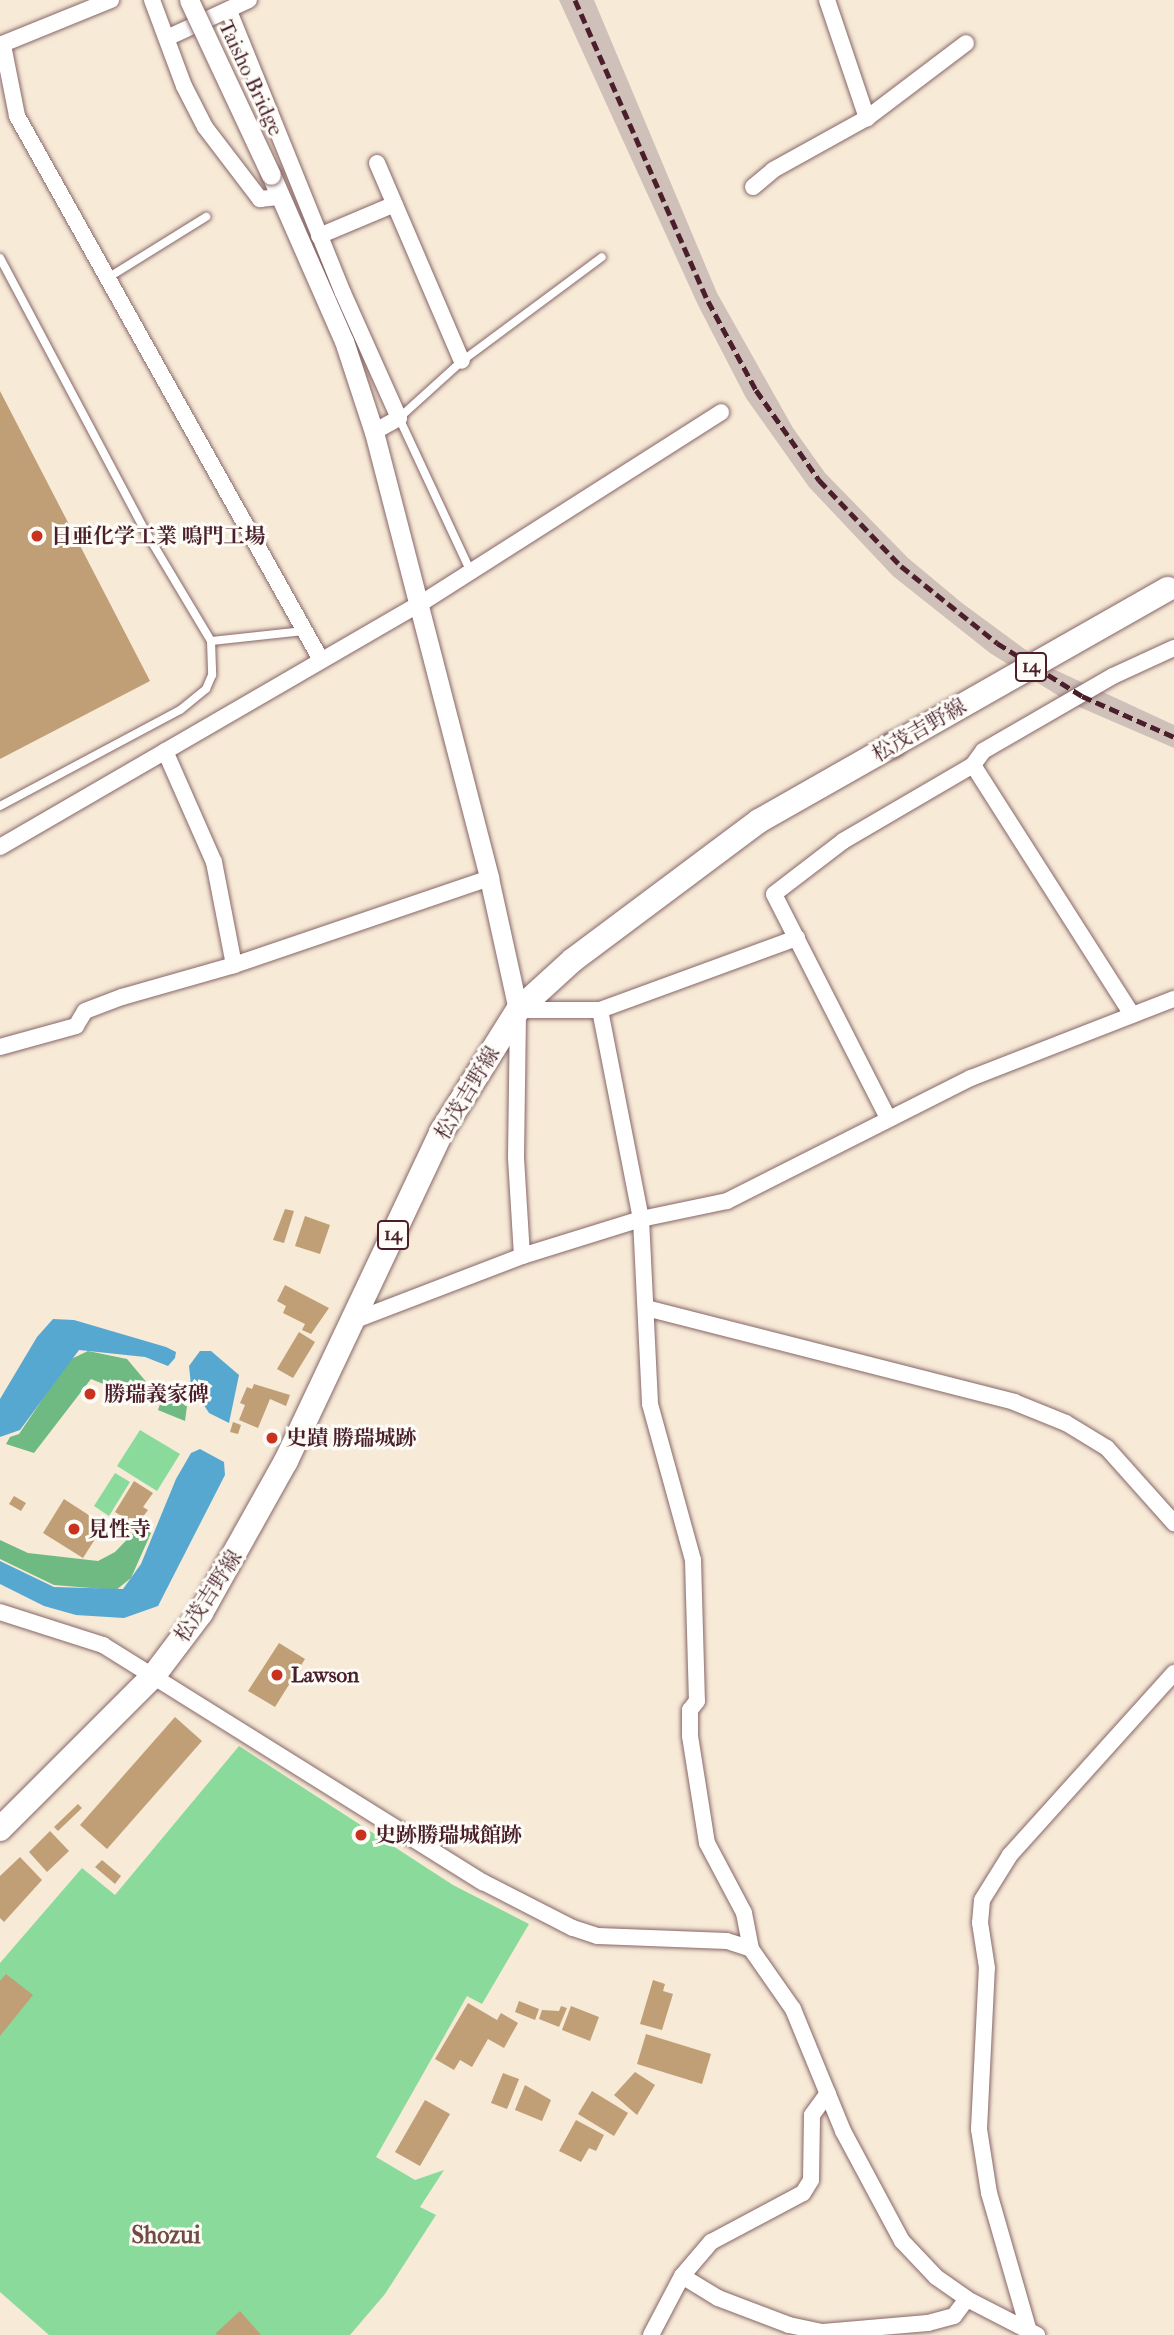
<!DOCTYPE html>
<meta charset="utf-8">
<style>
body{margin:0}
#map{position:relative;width:1174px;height:2335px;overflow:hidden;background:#f7ead7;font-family:"IM FELL French Canon","Noto Serif JP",serif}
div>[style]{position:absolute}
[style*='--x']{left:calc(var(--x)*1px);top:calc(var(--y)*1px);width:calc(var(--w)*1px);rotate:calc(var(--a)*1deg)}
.industrial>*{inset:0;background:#cfc0ba}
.green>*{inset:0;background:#8ada9b}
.forest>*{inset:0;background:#6fba83}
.water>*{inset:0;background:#56a8d1}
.building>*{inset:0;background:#c09e76}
.roads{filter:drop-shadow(0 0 2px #876667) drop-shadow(0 0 2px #876667)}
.service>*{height:8px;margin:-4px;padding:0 4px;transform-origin:4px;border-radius:4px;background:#fff}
.minor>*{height:16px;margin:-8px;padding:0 8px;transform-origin:8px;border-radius:8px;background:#fff}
.tertiary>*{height:19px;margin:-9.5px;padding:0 9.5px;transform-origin:9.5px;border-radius:9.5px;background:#fff}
.primary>*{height:24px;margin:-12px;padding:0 12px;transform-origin:12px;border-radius:12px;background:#fff}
.rail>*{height:5px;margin-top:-2.5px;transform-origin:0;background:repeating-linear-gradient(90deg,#4a1f2b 0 10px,transparent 0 15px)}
.bridges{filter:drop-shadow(0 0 2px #876667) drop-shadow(0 0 2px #876667)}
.tertiary-bridge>*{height:19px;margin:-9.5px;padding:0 9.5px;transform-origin:9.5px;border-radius:9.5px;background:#fff}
.primary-bridge>*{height:24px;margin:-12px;padding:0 12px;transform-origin:12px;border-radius:12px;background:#fff}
.dots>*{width:19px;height:19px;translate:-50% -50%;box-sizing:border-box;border:4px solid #fdfcf7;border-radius:50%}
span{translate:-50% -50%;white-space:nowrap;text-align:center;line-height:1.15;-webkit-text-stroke:6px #fdfcf7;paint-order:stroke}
.shield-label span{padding:2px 5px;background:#fdfcf7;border:2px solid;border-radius:5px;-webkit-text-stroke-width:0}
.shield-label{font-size:19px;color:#4a1f2b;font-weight:700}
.street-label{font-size:21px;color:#4a1f2b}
.poi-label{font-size:21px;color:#4a1f2b;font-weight:700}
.left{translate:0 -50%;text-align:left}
.quarter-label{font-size:24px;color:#734b45;font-weight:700}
</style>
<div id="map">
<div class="industrial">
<div style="clip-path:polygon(559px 0,594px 0,717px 293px,793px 428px,825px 473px,908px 558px,962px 603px,1049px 667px,1174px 725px,1174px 748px,1070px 703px,990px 653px,893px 576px,809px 487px,746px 398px,698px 305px)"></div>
</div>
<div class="green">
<div style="clip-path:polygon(140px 1430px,180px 1454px,157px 1491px,117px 1466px)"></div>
<div style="clip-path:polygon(115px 1473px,130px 1482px,109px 1516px,94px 1506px)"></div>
<div style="clip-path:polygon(239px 1746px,453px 1885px,529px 1924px,482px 2004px,467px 1996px,376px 2157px,415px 2180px,444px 2170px,420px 2207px,436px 2215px,385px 2294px,350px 2335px,49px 2335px,0 2292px,0 1963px,82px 1868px,115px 1895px)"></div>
</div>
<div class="forest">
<div style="clip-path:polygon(88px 1351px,127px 1359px,148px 1384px,143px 1400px,91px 1379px,34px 1453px,6px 1444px,10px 1437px,19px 1434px,69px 1360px)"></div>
<div style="clip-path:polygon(172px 1397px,187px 1406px,185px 1421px,158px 1410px,162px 1398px)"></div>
<div style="clip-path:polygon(140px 1526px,151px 1533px,131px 1578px,116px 1590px,54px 1585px,0 1559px,0 1540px,28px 1553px,98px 1561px,115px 1552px)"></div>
</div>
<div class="water">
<div style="clip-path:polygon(53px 1319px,74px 1320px,166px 1347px,176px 1352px,175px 1358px,168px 1366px,145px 1357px,79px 1350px,20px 1430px,0 1437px,0 1399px,37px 1337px)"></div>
<div style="clip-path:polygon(200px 1351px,211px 1351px,239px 1375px,229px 1423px,209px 1413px,191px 1385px,189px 1366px)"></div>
<div style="clip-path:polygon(200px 1449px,224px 1462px,225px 1475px,158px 1606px,124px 1618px,76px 1615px,44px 1606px,0 1584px,0 1561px,54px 1587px,123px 1589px,141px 1564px,176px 1479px,191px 1453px)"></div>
</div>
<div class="building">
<div style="clip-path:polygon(0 391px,150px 681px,0 759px)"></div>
<div style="clip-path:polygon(285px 1209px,294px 1211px,284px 1243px,273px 1240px)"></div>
<div style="clip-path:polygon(305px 1216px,330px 1225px,320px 1254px,295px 1246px)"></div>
<div style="clip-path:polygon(285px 1285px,329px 1308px,311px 1334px,302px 1330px,305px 1324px,283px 1313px,286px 1306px,277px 1301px)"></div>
<div style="clip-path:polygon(299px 1332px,315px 1342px,293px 1378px,277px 1369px)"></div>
<div style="clip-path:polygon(254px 1384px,290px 1395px,286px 1406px,270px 1399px,258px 1428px,239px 1420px,245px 1405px,240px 1403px,247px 1387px,252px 1389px)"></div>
<div style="clip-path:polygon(89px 1388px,96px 1392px,92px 1400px,84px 1395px)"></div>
<div style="clip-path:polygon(233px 1422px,241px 1425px,238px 1434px,230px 1432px)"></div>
<div style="clip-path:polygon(134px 1481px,153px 1493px,143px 1507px,148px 1510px,130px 1534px,117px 1526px,123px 1517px,115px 1512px)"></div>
<div style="clip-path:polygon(14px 1496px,26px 1503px,21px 1511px,9px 1504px)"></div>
<div style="clip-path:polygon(64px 1499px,104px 1525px,83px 1558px,43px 1533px)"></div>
<div style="clip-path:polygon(279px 1643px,305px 1659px,275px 1707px,248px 1691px)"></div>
<div style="clip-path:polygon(175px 1717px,202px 1741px,107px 1849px,80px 1825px)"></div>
<div style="clip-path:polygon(78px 1804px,82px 1808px,58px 1831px,54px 1827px)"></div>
<div style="clip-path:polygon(50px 1831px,69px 1851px,47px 1872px,29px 1852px)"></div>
<div style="clip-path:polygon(20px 1857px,42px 1880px,4px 1922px,0 1918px,0 1876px)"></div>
<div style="clip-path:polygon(102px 1860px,121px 1876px,115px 1884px,95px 1867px)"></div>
<div style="clip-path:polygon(6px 1974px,33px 1995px,0 2036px,0 1981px)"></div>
<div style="clip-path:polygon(653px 1980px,665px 1984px,663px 1991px,673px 1994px,662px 2030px,640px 2024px)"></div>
<div style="clip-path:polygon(519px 2001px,539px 2009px,535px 2020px,515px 2012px)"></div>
<div style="clip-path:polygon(468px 2003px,497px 2020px,501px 2013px,518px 2023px,504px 2048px,488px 2039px,472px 2067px,460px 2060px,454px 2070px,435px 2059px)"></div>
<div style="clip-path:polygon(561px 2006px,567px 2008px,559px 2027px,539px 2019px,542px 2010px,559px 2011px)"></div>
<div style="clip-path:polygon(571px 2006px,599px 2017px,590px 2041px,562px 2030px)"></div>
<div style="clip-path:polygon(646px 2034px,711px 2054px,702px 2084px,637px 2064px)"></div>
<div style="clip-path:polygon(635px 2072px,655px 2085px,637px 2115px,614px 2095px)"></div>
<div style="clip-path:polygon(503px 2073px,519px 2079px,507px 2109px,491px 2103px)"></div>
<div style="clip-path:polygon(525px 2085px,551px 2100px,542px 2121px,515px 2110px)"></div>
<div style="clip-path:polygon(592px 2091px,628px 2113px,614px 2136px,578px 2114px)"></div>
<div style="clip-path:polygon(425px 2100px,450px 2114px,420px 2166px,395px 2152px)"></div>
<div style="clip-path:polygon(576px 2120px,604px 2135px,596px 2151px,589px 2148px,581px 2162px,559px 2151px)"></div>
<div style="clip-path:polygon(240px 2311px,261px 2335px,217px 2335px,216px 2333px)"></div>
</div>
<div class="roads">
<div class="service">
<div style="--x:0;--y:258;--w:307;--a:62"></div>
<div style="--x:144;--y:529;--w:131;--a:59.1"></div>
<div style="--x:211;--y:641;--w:34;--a:88"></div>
<div style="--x:212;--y:675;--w:15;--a:113"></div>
<div style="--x:206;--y:689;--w:33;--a:141"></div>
<div style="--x:180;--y:710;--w:204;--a:151.9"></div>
<div style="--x:106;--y:279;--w:118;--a:-31.8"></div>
<div style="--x:470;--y:570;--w:168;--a:-115"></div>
<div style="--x:399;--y:418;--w:85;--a:-42.1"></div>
<div style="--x:462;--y:361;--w:174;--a:-36.6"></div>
<div style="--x:211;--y:641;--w:94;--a:-6.1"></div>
</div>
<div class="minor">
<div style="--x:152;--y:0;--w:92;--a:69.6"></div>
<div style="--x:184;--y:86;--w:46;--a:62.9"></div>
<div style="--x:205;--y:127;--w:91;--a:52.6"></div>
<div style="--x:260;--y:199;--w:20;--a:-6"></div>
<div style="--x:827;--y:0;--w:125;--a:71.3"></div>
<div style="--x:229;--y:11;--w:304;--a:68"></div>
<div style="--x:343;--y:293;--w:137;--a:65.9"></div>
<div style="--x:399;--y:418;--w:29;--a:151"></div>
<div style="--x:169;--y:37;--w:88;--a:-24.8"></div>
<div style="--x:0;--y:45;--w:120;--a:-22.1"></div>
<div style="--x:3;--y:45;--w:72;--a:78.8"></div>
<div style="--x:17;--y:116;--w:623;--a:60.8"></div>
<div style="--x:377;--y:163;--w:215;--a:66.8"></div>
<div style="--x:753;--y:187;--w:26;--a:-40"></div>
<div style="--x:773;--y:170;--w:107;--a:-29"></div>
<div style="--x:867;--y:118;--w:124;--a:-37.1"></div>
<div style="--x:319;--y:236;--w:82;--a:-22.8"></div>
<div style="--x:165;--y:751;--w:121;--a:66.2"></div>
<div style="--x:214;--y:862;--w:105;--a:79"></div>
<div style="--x:973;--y:765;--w:296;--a:57.5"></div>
<div style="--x:0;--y:847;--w:485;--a:-30.1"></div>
<div style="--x:420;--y:604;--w:357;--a:-32.5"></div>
<div style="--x:600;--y:1010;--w:213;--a:78.9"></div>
<div style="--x:641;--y:1219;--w:185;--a:87.2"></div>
<div style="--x:650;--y:1404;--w:162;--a:74.6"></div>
<div style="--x:693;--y:1560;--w:141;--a:88.4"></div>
<div style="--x:697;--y:1701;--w:11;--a:128"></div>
<div style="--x:690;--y:1710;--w:26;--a:90"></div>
<div style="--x:690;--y:1736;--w:108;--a:81"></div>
<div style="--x:707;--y:1843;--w:79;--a:62.1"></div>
<div style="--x:744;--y:1913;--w:37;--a:79"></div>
<div style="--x:751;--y:1949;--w:73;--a:55"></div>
<div style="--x:793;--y:2009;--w:132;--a:67.7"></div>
<div style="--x:843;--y:2131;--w:125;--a:61.8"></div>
<div style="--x:902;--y:2241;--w:50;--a:46.6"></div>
<div style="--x:936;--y:2277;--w:38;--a:35"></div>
<div style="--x:967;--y:2299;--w:79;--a:27.2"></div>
<div style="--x:0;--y:1047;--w:79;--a:-15.4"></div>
<div style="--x:76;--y:1026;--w:17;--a:-59"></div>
<div style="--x:85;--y:1011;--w:40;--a:-21"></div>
<div style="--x:122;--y:997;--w:116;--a:-15.9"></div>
<div style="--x:234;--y:965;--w:269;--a:-18.8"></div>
<div style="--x:888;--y:1118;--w:251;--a:-117"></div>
<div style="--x:774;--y:894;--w:87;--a:-37.5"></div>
<div style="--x:843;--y:841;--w:151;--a:-30.3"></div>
<div style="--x:973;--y:765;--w:17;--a:-54"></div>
<div style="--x:983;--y:751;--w:150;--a:-30"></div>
<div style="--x:1113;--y:676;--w:67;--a:-24.7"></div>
<div style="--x:522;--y:1256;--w:99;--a:-93.5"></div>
<div style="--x:516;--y:1157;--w:147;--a:-89.2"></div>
<div style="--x:518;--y:1010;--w:82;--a:0"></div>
<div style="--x:600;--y:1010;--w:210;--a:-20.1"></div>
<div style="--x:646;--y:1308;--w:380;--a:14.3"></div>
<div style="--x:1014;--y:1402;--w:56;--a:22"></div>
<div style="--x:1066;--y:1423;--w:48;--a:31.4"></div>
<div style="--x:1107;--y:1448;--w:101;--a:48.2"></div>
<div style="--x:353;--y:1321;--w:181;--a:-21"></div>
<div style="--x:522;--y:1256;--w:125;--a:-17.3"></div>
<div style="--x:641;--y:1219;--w:88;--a:-11.8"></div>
<div style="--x:727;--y:1201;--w:273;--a:-26.8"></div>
<div style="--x:971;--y:1078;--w:218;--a:-21.3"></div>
<div style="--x:0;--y:1612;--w:108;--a:17.8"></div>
<div style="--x:103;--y:1645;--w:448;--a:32"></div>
<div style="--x:483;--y:1882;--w:101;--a:27.1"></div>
<div style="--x:573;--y:1928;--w:26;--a:18"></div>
<div style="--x:598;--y:1936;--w:129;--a:2.2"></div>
<div style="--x:727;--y:1941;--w:25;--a:18"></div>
<div style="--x:682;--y:2276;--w:45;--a:-49.5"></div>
<div style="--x:711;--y:2242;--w:104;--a:-28"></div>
<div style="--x:803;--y:2193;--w:15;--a:-58"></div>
<div style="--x:811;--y:2180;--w:65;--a:-89.1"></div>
<div style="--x:812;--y:2115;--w:27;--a:-54"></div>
<div style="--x:651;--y:2335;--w:67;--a:-62.3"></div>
<div style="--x:682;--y:2276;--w:42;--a:31.4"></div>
<div style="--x:718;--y:2298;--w:76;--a:20.8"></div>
<div style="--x:789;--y:2325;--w:35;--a:12"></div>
<div style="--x:823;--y:2332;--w:105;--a:-4.9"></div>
<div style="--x:928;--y:2323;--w:27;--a:-15"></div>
<div style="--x:954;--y:2316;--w:21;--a:-53"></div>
<div style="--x:1030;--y:2335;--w:148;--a:-106.1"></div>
<div style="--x:989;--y:2193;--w:65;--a:-98.9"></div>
<div style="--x:979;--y:2129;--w:161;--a:-87.2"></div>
<div style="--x:987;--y:1968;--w:46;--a:-98.8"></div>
<div style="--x:980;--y:1923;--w:23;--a:-85"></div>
<div style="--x:982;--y:1900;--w:53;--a:-58.1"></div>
<div style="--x:1010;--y:1855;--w:245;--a:-48"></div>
</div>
<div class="tertiary">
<div style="--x:271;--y:175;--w:181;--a:66.3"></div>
<div style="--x:344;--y:341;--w:96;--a:71.8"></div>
<div style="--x:374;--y:432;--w:461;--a:75.5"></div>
<div style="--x:489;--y:878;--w:135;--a:77.6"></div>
</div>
<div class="primary">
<div style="--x:0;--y:1829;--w:219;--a:-45"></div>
<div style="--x:155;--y:1674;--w:76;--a:-53"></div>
<div style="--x:201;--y:1613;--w:174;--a:-60.8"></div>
<div style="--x:286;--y:1461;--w:365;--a:-64.7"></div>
<div style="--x:442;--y:1131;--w:143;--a:-57.9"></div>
<div style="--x:518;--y:1010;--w:74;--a:-42.3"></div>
<div style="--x:573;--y:960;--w:232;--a:-36.8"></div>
<div style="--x:759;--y:821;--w:154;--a:-29.6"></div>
</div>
</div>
<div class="rail">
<div style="--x:575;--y:0;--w:329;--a:66.2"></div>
<div style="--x:708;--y:301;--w:101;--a:61.7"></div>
<div style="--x:756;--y:390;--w:110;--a:55"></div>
<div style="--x:819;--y:480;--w:119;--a:46.4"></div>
<div style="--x:901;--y:566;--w:123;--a:38.7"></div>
<div style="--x:997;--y:643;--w:100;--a:31.9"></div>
<div style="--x:1082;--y:696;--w:101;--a:24"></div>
</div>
<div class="bridges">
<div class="tertiary-bridge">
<div style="--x:189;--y:0;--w:193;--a:64.9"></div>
</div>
<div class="primary-bridge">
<div style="--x:893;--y:745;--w:316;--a:-29.6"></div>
</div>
</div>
<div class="dots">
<div style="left:37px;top:536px;background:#c8321e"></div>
<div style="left:90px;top:1394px;background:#c8321e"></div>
<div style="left:272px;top:1438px;background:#c8321e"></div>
<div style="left:74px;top:1529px;background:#c8321e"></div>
<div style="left:277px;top:1675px;background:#c8321e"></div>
<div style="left:361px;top:1835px;background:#c8321e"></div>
</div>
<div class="shield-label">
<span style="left:1031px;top:667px">14</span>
<span style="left:393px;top:1235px">14</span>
</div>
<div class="street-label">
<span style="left:251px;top:78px;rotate:65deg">Taisho Bridge</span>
<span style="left:919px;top:730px;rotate:-30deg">松茂吉野線</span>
<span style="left:467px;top:1093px;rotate:-59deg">松茂吉野線</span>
<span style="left:208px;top:1596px;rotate:-57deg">松茂吉野線</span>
</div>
<div class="poi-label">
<span class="left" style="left:51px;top:536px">日亜化学工業 鳴門工場</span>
<span class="left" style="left:104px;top:1394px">勝瑞義家碑</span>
<span class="left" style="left:286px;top:1438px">史蹟 勝瑞城跡</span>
<span class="left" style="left:88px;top:1529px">見性寺</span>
<span class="left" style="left:291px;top:1675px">Lawson</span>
<span class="left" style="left:375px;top:1835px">史跡勝瑞城館跡</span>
</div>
<div class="quarter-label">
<span style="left:166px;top:2236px">Shozui</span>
</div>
</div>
